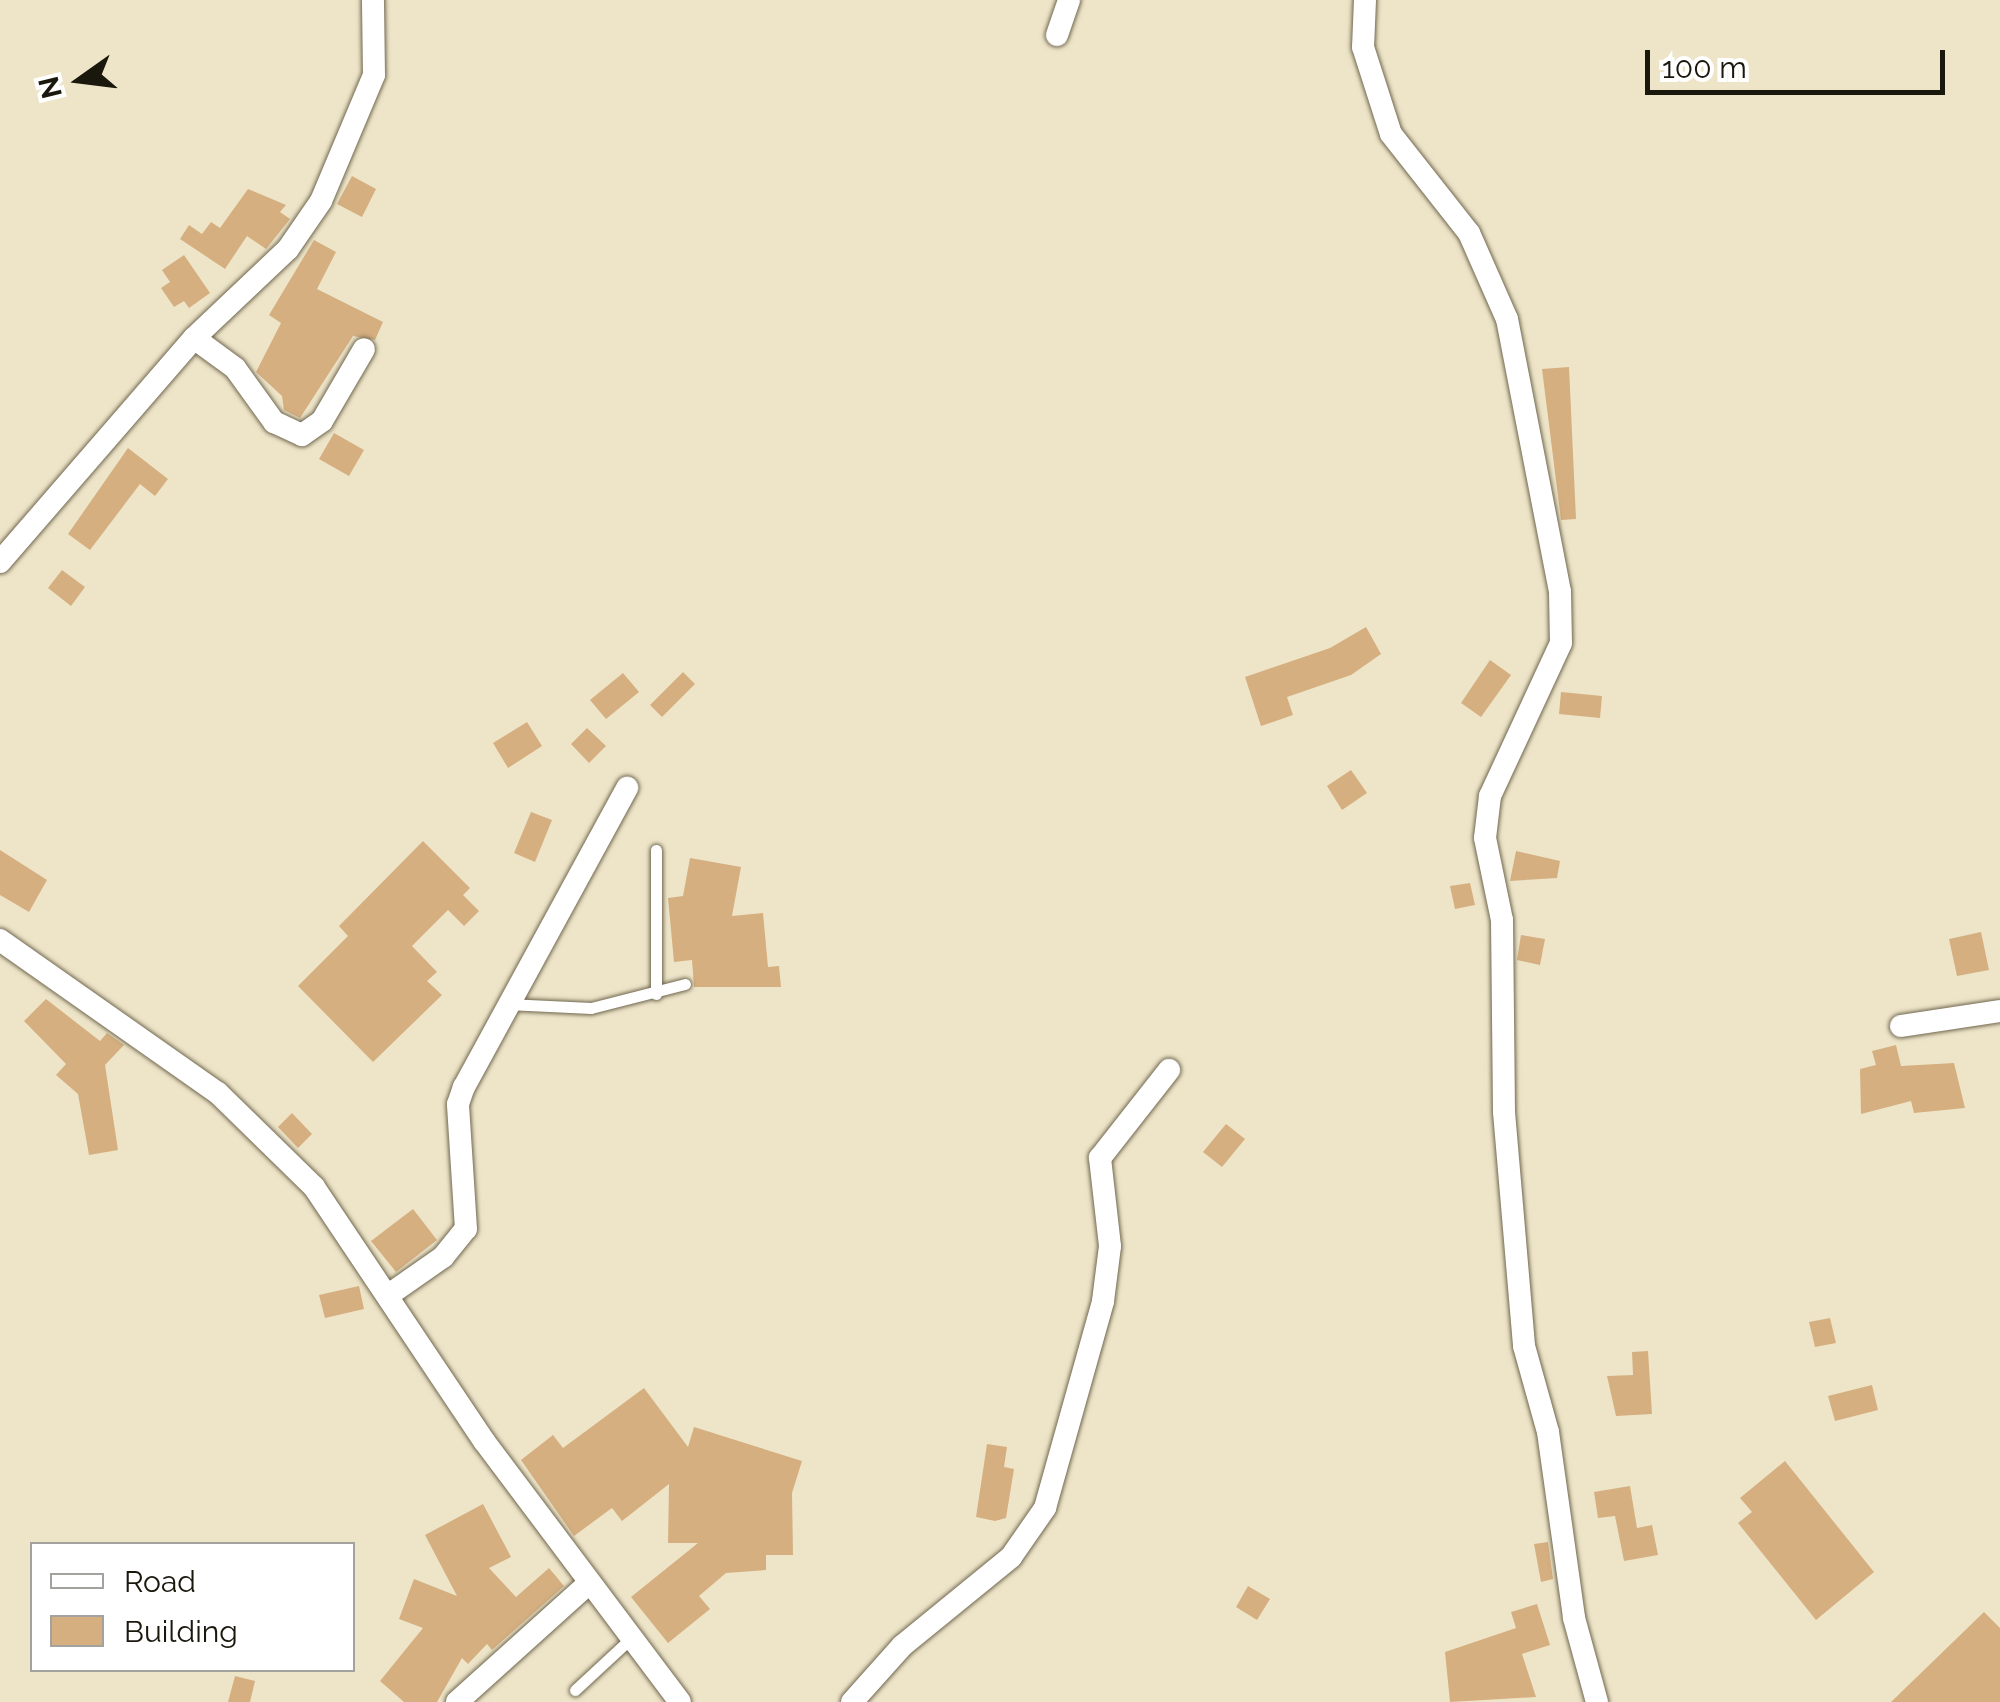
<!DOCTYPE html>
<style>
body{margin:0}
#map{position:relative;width:2000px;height:1702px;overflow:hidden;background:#eee5c9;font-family:Raleway,sans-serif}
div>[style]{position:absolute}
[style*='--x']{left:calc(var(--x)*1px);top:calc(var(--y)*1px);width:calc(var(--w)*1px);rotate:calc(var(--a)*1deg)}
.building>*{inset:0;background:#d5af80}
.roads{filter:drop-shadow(0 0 2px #70674f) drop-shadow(0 0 2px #70674f)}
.lane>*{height:11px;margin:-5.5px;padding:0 5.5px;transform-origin:5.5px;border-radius:5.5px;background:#fff}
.street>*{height:22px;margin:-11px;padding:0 11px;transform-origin:11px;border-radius:11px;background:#fff}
span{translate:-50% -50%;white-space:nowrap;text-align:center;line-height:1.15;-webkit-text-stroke:8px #fff;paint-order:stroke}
.legend{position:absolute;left:30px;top:1542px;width:325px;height:130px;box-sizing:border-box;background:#fff;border:2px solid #a3a29e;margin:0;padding:12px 18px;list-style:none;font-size:30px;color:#1a170d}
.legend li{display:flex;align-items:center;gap:20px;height:50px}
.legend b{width:50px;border:2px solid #a3a29e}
.north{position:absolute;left:30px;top:30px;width:100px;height:100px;-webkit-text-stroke:8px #fff;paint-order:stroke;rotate:256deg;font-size:28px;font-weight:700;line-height:40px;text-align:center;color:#1a170d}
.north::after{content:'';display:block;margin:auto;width:35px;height:45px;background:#1a170d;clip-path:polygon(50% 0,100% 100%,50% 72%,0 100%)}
.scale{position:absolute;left:1645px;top:50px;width:300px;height:45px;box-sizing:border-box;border:5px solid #1a170d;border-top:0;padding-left:12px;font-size:30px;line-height:35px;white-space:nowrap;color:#1a170d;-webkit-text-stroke:8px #fff;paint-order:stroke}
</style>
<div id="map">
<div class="building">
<div style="clip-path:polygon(352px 176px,376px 189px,362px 217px,337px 204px)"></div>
<div style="clip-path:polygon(248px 189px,286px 205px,280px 212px,290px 219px,266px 249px,247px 236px,225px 269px,180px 239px,189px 225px,202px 234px,211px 222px,220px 228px)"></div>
<div style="clip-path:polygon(314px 240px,336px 252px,317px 289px,383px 322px,375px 340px,353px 336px,300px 418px,284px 410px,282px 396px,256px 372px,281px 323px,269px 315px)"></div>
<div style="clip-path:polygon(184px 255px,210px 293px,189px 308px,184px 301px,174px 307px,161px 288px,170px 282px,162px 270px)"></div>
<div style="clip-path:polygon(1569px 367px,1576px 519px,1561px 520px,1542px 369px)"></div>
<div style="clip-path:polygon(334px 433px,364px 450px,349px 476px,319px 459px)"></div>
<div style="clip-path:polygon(128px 448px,168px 479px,155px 496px,140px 484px,90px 550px,68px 534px)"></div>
<div style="clip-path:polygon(62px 570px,85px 587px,71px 606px,48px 588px)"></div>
<div style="clip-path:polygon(1366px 627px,1381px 654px,1351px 675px,1287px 697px,1293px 715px,1261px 726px,1245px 677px,1330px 648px)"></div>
<div style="clip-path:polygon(1490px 660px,1511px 675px,1481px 717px,1461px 703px)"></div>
<div style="clip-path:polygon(683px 672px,695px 684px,662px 717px,650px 705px)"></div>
<div style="clip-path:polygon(623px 673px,639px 692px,606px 719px,590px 700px)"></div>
<div style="clip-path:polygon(1561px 692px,1602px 696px,1600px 718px,1559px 714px)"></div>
<div style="clip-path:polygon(527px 722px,542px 746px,508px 768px,493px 743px)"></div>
<div style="clip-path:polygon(587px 728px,606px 746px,589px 763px,571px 744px)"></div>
<div style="clip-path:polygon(1351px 770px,1367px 793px,1342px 810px,1327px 786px)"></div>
<div style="clip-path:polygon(531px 812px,552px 820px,535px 862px,514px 853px)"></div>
<div style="clip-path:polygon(423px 841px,470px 888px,463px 895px,479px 911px,464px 926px,448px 910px,412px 946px,437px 972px,427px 981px,442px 995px,373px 1062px,298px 986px,348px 936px,339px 926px)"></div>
<div style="clip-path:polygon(0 850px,47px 880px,29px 912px,0 895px)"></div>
<div style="clip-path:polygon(1516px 851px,1560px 861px,1557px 878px,1510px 881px)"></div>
<div style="clip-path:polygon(690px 858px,741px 867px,732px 916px,763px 913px,768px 967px,779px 966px,781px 987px,694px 987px,692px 960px,674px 962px,668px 898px,683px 896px)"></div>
<div style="clip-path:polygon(1470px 883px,1475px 905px,1455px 909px,1450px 886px)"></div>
<div style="clip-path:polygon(1981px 932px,1989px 970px,1957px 976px,1949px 939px)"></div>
<div style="clip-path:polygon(1521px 935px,1545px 939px,1540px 965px,1517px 960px)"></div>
<div style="clip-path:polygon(46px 999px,100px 1041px,107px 1033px,124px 1045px,105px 1065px,118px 1150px,89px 1155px,78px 1094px,56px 1075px,66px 1064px,24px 1021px)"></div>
<div style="clip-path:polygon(1896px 1045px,1901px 1066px,1954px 1063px,1965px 1108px,1914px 1113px,1911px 1101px,1861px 1114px,1860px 1069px,1876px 1065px,1872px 1051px)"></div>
<div style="clip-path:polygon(292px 1113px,312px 1134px,298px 1148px,278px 1127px)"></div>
<div style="clip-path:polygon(1226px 1124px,1245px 1139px,1222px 1167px,1203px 1152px)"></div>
<div style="clip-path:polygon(413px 1209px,437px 1240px,396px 1272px,371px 1241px)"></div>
<div style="clip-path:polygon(359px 1286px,364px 1309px,325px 1318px,319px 1295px)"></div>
<div style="clip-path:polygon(1830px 1318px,1836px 1343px,1815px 1347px,1809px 1322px)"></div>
<div style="clip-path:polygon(1648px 1351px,1652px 1414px,1616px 1416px,1607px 1376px,1633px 1375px,1632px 1352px)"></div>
<div style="clip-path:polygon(1872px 1385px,1878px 1410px,1835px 1421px,1828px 1396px)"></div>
<div style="clip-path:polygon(644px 1388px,688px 1447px,694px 1427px,802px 1461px,792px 1493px,793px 1555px,766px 1555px,766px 1570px,726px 1573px,699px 1596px,710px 1609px,668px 1643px,631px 1597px,698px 1543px,668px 1543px,669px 1484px,622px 1521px,612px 1508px,574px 1536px,521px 1460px,553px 1435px,563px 1448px)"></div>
<div style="clip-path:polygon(987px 1444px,1007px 1447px,1004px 1467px,1014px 1469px,1006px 1518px,995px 1521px,976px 1517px)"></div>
<div style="clip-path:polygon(1785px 1461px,1874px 1572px,1816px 1620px,1738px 1523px,1752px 1512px,1740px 1498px)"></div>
<div style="clip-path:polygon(1630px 1486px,1637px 1528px,1652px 1525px,1658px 1555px,1624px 1561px,1615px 1516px,1598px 1518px,1594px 1492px)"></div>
<div style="clip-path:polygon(483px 1504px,511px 1557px,489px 1568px,516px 1597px,549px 1568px,564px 1586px,492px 1650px,487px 1644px,468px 1664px,462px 1658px,437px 1702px,404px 1702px,380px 1681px,423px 1628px,399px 1619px,414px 1579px,457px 1596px,425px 1535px)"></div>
<div style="clip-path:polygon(1548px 1542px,1553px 1579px,1541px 1582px,1534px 1544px)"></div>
<div style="clip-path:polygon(1248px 1586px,1270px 1599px,1257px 1620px,1236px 1607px)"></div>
<div style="clip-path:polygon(1537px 1604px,1550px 1645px,1522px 1654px,1536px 1697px,1450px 1702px,1445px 1652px,1516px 1628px,1511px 1612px)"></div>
<div style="clip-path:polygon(1984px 1612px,2000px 1628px,2000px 1702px,1891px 1702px)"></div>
<div style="clip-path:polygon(235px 1676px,255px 1681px,250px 1702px,228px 1702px)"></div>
</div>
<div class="roads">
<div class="lane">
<div style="--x:656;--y:850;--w:144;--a:90"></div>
<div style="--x:507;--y:1004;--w:84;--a:2.7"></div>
<div style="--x:591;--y:1008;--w:97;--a:-14.3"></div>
<div style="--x:575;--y:1690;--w:75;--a:-42.8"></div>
</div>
<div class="street">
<div style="--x:1365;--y:0;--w:47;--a:92.4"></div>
<div style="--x:1363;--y:47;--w:91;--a:72.2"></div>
<div style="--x:1391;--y:134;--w:126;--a:51.8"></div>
<div style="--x:1469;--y:233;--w:94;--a:66.2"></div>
<div style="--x:1507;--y:319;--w:278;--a:79"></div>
<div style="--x:1560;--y:592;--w:51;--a:88.9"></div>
<div style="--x:1561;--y:643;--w:169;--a:114.9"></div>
<div style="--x:1490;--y:796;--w:42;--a:96.8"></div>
<div style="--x:1485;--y:838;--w:84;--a:78.3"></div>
<div style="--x:1502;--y:920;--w:192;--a:89.4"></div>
<div style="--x:1504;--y:1112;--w:235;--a:85.1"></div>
<div style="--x:1524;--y:1346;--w:89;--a:74.4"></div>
<div style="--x:1548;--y:1432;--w:188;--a:82"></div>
<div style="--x:1574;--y:1618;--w:87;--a:74.7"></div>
<div style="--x:1057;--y:35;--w:37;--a:-71"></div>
<div style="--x:194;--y:338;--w:129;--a:-43.4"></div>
<div style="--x:288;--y:249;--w:58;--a:-55.5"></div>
<div style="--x:321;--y:201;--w:137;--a:-67.2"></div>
<div style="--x:374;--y:75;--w:75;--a:-90.8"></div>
<div style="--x:0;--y:562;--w:296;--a:-49.1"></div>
<div style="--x:194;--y:338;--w:51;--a:36.2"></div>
<div style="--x:235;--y:368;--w:67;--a:54.2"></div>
<div style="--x:274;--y:422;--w:31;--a:25"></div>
<div style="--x:302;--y:435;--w:24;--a:-35"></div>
<div style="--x:322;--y:421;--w:83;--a:-59.7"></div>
<div style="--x:0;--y:940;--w:266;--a:35.1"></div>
<div style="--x:218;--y:1093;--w:134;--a:44.4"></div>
<div style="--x:314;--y:1187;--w:306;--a:56.2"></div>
<div style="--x:484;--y:1441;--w:326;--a:53.1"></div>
<div style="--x:1901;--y:1026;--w:100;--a:-8.6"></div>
<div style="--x:390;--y:1294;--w:65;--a:-34.9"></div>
<div style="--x:443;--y:1257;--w:36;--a:-51"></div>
<div style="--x:466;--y:1229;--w:125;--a:-93.7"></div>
<div style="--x:458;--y:1104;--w:18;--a:-71"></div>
<div style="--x:464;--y:1087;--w:341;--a:-61.4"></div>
<div style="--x:457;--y:1702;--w:178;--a:-42"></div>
<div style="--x:852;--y:1702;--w:75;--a:-48.2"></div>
<div style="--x:902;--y:1646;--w:141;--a:-39.2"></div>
<div style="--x:1011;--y:1557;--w:60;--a:-55.2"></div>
<div style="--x:1045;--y:1508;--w:215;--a:-74.3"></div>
<div style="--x:1103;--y:1301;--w:55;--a:-82.7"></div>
<div style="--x:1110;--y:1246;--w:89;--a:-96.5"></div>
<div style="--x:1100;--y:1158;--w:112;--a:-51.9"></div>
</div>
</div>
<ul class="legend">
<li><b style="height:12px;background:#fff"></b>Road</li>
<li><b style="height:28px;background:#d5af80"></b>Building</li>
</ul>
<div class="north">N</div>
<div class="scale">100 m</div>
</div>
